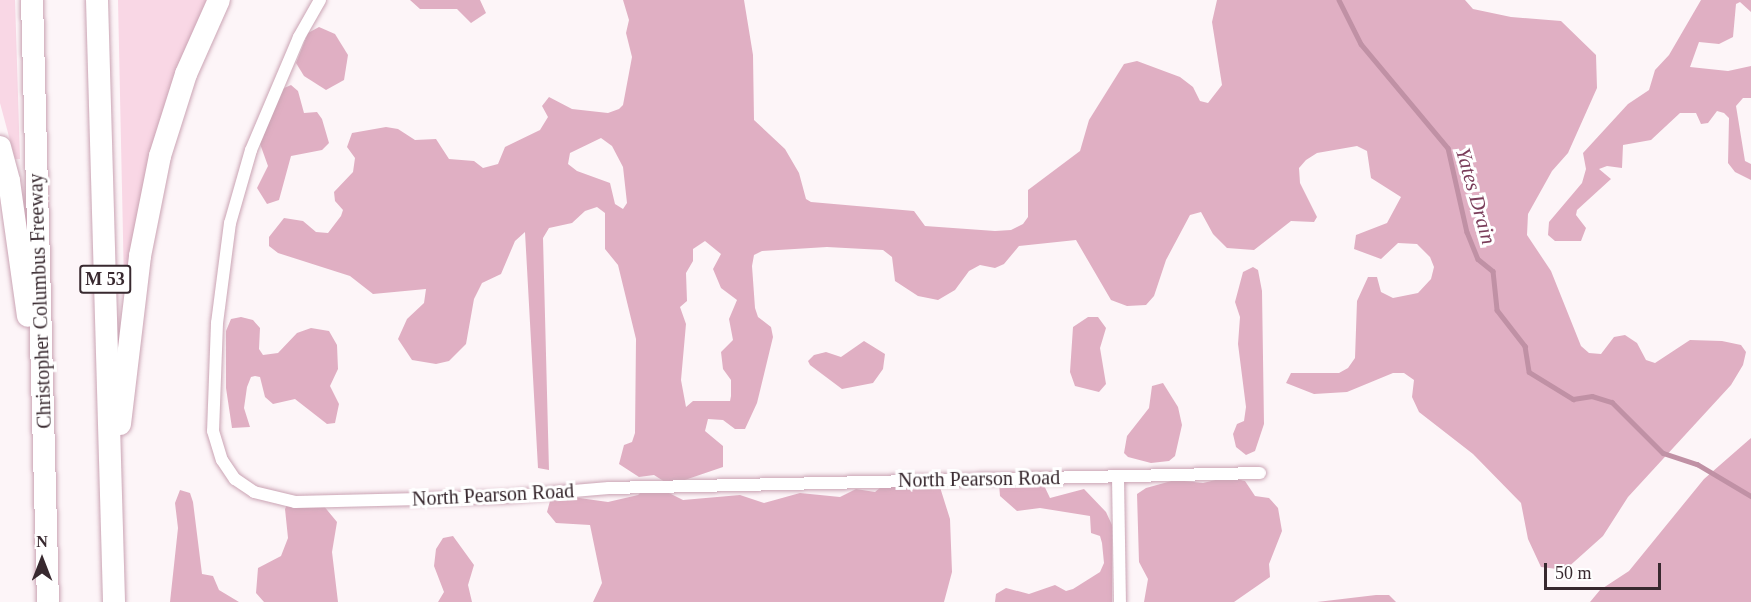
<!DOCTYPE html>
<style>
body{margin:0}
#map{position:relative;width:1751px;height:602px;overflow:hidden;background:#fdf5f8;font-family:"Times New Roman",serif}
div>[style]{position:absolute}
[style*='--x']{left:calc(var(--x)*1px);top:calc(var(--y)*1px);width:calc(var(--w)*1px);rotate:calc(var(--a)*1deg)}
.green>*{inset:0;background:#f9d7e5}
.forest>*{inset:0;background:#e0afc3}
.stream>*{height:4.5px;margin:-2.25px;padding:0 2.25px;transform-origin:2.25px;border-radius:2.25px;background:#c091a5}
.roads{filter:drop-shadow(0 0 2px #caa4b4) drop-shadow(0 0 2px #caa4b4)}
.minor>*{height:12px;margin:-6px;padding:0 6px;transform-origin:6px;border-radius:6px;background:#fff}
.motorway>*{height:22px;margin:-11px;padding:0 11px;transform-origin:11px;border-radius:11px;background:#fff}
span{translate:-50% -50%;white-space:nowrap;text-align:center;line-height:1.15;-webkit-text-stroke:6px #fff;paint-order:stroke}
.shield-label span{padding:2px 4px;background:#fff;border:2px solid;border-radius:4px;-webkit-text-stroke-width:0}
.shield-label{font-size:18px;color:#38292f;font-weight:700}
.street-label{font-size:20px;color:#38292f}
.water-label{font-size:21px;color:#7a3d5a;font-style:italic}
.north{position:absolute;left:12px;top:530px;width:60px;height:60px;-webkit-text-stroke:4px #fff;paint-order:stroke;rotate:0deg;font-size:16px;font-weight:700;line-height:24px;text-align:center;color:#38292f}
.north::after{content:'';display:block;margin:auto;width:21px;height:27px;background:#38292f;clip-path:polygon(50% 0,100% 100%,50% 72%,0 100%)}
.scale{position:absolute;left:1544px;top:563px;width:117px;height:27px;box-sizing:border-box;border:3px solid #38292f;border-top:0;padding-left:8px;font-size:18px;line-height:21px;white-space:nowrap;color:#38292f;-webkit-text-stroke:4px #fff;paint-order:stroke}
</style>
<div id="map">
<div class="green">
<div style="clip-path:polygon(0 0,15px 0,20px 159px,15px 159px,0 103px)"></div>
<div style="clip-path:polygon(118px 0,209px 0,128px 284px,124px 284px)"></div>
</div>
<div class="forest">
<div style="clip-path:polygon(410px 0,480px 0,486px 13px,471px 23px,457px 9px,420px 9px)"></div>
<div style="clip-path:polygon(evenodd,623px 0,744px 0,753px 55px,754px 120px,785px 149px,799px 173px,806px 199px,811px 202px,914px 211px,925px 226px,995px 231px,1011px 230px,1023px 224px,1028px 217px,1028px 190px,1080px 151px,1089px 120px,1124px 64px,1137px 61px,1180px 77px,1193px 87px,1200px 101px,1208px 103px,1222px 85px,1212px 22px,1217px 0,1465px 0,1473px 9px,1511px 17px,1561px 21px,1596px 55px,1597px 88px,1568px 153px,1552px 171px,1528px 214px,1527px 235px,1551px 271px,1581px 346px,1589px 353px,1601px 354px,1614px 337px,1625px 335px,1637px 343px,1646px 360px,1655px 363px,1690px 340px,1722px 341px,1741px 345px,1746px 352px,1743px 365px,1731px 385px,1628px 497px,1603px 536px,1565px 570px,1541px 567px,1528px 539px,1521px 503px,1473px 454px,1419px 412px,1412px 397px,1414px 380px,1404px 373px,1393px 373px,1347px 392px,1314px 394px,1286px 383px,1291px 373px,1339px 373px,1348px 368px,1355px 358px,1357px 301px,1368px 277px,1377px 277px,1381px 292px,1393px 298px,1418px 293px,1431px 279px,1434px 267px,1430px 257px,1417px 244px,1398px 243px,1381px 259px,1354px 249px,1356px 235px,1387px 223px,1401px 197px,1371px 178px,1367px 151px,1357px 146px,1317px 153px,1306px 160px,1299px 168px,1300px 183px,1317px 217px,1314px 222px,1291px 221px,1254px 250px,1227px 248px,1213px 234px,1201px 212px,1190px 215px,1166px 260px,1154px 296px,1146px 305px,1127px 306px,1111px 300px,1076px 240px,1019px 246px,1004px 264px,995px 268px,980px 265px,969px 271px,955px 290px,938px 300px,918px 296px,895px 281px,892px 257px,883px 250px,827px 247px,762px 251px,754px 255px,752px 266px,755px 308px,758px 317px,771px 327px,773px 337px,757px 403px,745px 429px,735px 429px,723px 420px,708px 419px,705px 431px,723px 446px,723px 467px,676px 483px,665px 482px,654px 475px,639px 477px,619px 464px,624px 445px,632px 442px,635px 433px,636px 339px,618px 265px,605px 249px,605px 213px,597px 207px,585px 211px,572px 223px,549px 228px,543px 238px,549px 470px,538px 468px,525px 232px,515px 241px,501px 274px,482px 283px,474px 299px,466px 344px,449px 361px,436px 364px,412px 360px,398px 339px,407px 319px,424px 303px,426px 289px,373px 294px,350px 276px,278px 253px,269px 246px,269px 237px,284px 218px,303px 221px,316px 232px,328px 233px,341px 216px,343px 210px,335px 201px,334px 192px,353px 172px,355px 158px,347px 147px,352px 133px,386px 127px,398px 129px,415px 140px,436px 139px,449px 159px,474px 161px,483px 168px,498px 164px,505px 147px,540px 130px,548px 117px,542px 106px,549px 97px,572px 109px,608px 113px,619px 109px,623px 105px,632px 57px,626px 33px,629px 20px,623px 0,601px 138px,612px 146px,623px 167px,627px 203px,623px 209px,615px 204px,610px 183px,577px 171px,568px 164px,570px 153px,601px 138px,623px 0,705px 241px,721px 254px,713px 269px,721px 288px,737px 300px,729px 319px,733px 340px,721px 352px,723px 369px,731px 380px,731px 396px,730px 401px,693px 401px,686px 407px,681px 380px,686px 324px,680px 307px,687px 301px,686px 273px,693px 261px,693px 249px,705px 241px)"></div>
<div style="clip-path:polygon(1701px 0,1751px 0,1751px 12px,1740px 2px,1736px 4px,1733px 37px,1719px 44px,1699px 42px,1690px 67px,1728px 71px,1751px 66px,1751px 98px,1743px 98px,1736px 106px,1745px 161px,1751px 164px,1751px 180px,1735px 172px,1728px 163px,1729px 118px,1724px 113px,1717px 111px,1708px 123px,1701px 124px,1696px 113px,1680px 113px,1651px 140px,1623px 145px,1622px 168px,1607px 166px,1599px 169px,1611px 179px,1577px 210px,1576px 215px,1586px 228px,1581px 241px,1555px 241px,1548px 235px,1549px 222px,1582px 183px,1586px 169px,1583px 153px,1628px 104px,1649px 90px,1655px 70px,1669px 55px)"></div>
<div style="clip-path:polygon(319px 27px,335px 34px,348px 55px,344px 80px,326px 90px,304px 76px,296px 63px,308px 33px)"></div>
<div style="clip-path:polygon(291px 85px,298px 91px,304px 113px,317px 112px,322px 119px,329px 143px,322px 150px,291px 156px,279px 200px,267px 204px,257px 188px,268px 166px,259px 141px,282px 89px)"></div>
<div style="clip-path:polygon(1253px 267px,1258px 270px,1262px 291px,1264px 424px,1255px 451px,1246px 455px,1236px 447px,1233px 434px,1237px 424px,1244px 421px,1246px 407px,1238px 344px,1240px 317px,1235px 302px,1243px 272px)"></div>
<div style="clip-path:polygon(241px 317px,253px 320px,260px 328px,259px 349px,263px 355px,278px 353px,297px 333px,311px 328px,329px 331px,337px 345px,338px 369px,330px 386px,339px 404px,335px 423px,327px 424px,295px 399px,273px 404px,265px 397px,260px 377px,255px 376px,251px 377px,247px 387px,244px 408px,250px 427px,232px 428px,226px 388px,226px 331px,231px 319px)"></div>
<div style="clip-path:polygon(1088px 317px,1098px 317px,1106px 328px,1100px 348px,1106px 384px,1099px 392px,1075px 386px,1070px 372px,1073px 327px)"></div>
<div style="clip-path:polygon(864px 341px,885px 354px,883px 369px,873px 383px,842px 389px,810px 365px,808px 361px,814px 355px,826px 352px,841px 357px)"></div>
<div style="clip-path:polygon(1163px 383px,1178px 407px,1182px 425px,1175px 456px,1169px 461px,1151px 463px,1128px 457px,1124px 453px,1127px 436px,1149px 408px,1152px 386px)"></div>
<div style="clip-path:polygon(1751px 438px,1751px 602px,1590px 602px,1600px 590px,1629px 571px,1704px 479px)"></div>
<div style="clip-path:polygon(1027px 472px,1040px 477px,1050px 498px,1084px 489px,1106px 512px,1112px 525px,1112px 602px,995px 602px,996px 594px,1006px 588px,1029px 594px,1055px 585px,1066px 591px,1073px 589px,1100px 572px,1104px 563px,1102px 543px,1100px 536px,1091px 533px,1090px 516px,1040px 508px,1017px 511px,1000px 496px,999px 484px)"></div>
<div style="clip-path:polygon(923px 473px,939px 484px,950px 519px,952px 572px,944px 602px,593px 602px,602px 583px,590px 525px,556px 523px,547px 512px,550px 501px,565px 496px,608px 502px,638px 495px,644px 489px,667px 492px,683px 500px,740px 495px,764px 503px,800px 493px,840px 497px,856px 489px,875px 492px,887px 482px)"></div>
<div style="clip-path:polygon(1228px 477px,1245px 481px,1255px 496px,1269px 498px,1278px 508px,1282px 531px,1269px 564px,1270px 577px,1234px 602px,1144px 602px,1148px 579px,1139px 562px,1137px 494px,1146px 488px,1175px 480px,1203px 483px)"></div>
<div style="clip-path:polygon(180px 490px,190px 493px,193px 502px,202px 574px,213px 576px,219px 590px,239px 602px,170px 602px,178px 528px,175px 503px)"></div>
<div style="clip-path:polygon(318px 499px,337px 522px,332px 552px,338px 602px,264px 602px,256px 593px,258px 568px,281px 556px,288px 538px,285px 509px,288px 503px)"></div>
<div style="clip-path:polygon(453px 536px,474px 565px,468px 585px,472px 602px,438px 602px,444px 592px,434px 566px,436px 549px,443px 538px)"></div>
<div style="clip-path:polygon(1376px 595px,1389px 595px,1396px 602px,1317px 602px)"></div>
</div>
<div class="stream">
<div style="--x:1339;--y:0;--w:49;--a:63.4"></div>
<div style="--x:1361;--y:44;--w:136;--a:50.1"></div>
<div style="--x:1448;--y:148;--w:86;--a:77.3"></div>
<div style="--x:1467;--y:232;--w:29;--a:68"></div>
<div style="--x:1478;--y:259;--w:19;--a:39"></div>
<div style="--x:1493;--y:271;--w:39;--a:84"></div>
<div style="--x:1497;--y:310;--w:46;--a:52.1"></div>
<div style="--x:1525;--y:346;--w:26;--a:81"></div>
<div style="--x:1529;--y:372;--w:52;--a:31.5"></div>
<div style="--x:1573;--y:399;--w:19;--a:-9"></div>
<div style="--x:1592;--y:396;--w:21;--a:17"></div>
<div style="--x:1612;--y:402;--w:72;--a:45"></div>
<div style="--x:1663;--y:453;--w:36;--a:18"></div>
<div style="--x:1697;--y:464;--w:63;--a:30.7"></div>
</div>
<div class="roads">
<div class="minor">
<div style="--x:320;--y:0;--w:43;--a:119.6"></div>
<div style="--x:299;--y:37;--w:123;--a:113"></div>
<div style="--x:251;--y:150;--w:76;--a:106"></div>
<div style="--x:230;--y:223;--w:101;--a:97.4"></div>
<div style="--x:217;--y:323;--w:108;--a:92.1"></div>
<div style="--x:213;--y:431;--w:30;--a:73"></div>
<div style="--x:222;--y:460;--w:23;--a:56"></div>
<div style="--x:235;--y:479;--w:23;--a:34"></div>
<div style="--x:254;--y:492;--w:42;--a:13.7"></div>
<div style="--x:295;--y:502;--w:208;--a:-1.4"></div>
<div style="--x:503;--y:497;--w:106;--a:-4.9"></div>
<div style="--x:609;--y:488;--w:651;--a:-1.32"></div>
<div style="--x:1118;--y:477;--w:125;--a:89.1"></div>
</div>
<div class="motorway">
<div style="--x:32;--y:0;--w:602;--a:88.48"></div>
<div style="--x:97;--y:0;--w:602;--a:88.38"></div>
<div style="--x:0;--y:147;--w:35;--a:75"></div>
<div style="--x:9;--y:181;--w:136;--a:82"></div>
<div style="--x:120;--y:424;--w:169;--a:-83.2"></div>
<div style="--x:140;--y:256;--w:102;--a:-78.7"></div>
<div style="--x:160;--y:156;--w:86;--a:-72.4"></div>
<div style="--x:186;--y:74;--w:81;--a:-66"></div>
</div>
</div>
<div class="shield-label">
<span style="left:105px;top:279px">M 53</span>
</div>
<div class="street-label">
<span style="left:40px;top:301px;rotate:-92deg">Christopher Columbus Freeway</span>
<span style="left:979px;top:479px;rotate:-1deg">North Pearson Road</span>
<span style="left:493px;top:495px;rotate:-3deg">North Pearson Road</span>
</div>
<div class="water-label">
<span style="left:1476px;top:196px;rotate:74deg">Yates Drain</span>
</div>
<div class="north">N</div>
<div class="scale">50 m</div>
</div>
